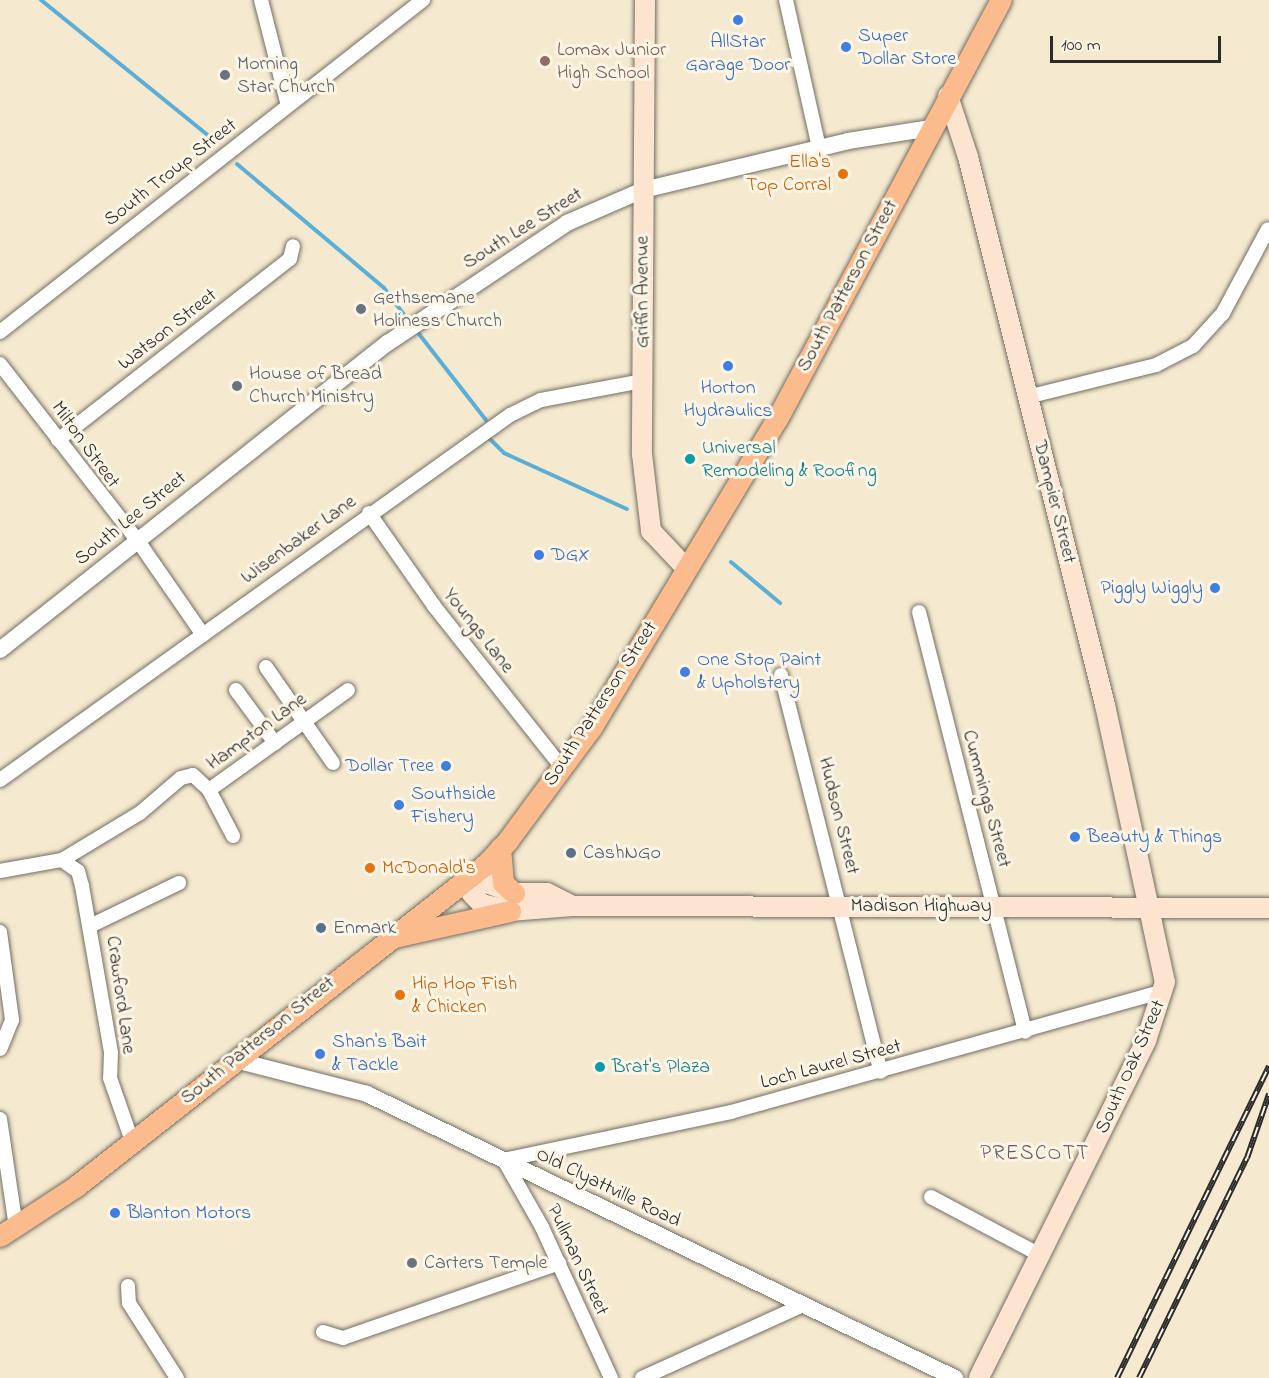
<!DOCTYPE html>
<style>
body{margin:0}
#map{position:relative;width:1269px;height:1378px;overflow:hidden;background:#f5e9cf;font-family:"Indie Flower",sans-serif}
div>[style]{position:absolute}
.stream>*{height:4px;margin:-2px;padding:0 2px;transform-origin:2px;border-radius:2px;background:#5bafd7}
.roads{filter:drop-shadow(0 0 2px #726e64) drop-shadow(0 0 2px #726e64)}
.minor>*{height:14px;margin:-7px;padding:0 7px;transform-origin:7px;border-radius:7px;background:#fff}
.tertiary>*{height:16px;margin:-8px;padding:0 8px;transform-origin:8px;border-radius:8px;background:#fff}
.secondary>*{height:20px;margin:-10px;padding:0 10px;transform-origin:10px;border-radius:10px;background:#fde4d1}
.primary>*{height:21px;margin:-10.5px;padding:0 10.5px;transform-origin:10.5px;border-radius:10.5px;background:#fbbb8c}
.rail>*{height:6px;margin-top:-3px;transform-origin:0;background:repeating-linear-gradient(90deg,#fcf5e5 0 11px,#2b2b2b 0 22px);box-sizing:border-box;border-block:2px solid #2b2b2b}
.dots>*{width:16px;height:16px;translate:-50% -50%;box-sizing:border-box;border:3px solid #fcf5e5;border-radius:50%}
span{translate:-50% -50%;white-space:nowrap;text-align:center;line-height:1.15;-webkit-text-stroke:6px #fcf5e5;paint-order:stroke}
.shop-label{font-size:20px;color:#366cbe}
.left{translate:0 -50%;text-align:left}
.right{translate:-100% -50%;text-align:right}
.education-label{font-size:20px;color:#785e54}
.worship-label{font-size:20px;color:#5b616d}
.food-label{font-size:20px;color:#c56008}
.street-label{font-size:20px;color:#2b2b2b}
.culture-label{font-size:20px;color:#0d838f}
.service-label{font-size:20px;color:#4e5e75}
.neighbourhood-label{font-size:21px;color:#6c5664;letter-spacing:1.5px}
.scale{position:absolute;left:1050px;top:36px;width:171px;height:27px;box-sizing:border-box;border:3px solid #2b2b2b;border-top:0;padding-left:8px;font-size:18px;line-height:21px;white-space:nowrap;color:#2b2b2b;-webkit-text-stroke:4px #fcf5e5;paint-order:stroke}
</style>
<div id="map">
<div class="stream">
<i style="left:41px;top:0;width:224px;rotate:39deg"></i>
<i style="left:237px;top:164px;width:192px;rotate:40.1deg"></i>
<i style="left:384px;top:288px;width:38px;rotate:53deg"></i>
<i style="left:419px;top:334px;width:109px;rotate:52.1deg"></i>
<i style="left:490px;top:439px;width:20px;rotate:45deg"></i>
<i style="left:504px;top:453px;width:135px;rotate:24.5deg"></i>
<i style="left:731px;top:562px;width:64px;rotate:39.9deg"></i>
</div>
<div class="roads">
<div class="minor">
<i style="left:261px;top:0;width:109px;rotate:75.7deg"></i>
<i style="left:786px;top:0;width:152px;rotate:77.4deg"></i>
<i style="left:0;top:332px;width:538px;rotate:-38.13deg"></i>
<i style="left:0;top:364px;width:224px;rotate:52.1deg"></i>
<i style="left:138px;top:541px;width:114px;rotate:55.3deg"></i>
<i style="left:1027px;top:397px;width:133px;rotate:-13.9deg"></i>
<i style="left:1156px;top:365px;width:42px;rotate:-27.2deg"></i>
<i style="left:1193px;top:346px;width:45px;rotate:-47.7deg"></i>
<i style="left:1223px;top:313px;width:95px;rotate:-61.8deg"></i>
<i style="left:58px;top:440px;width:294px;rotate:-38deg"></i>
<i style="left:290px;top:259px;width:13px;rotate:-77deg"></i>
<i style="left:369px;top:513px;width:113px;rotate:55deg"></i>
<i style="left:434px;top:606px;width:208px;rotate:51.6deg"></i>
<i style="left:919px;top:612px;width:433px;rotate:75.8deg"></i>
<i style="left:266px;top:667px;width:117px;rotate:55.1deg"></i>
<i style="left:781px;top:675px;width:409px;rotate:75.9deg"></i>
<i style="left:236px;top:690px;width:66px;rotate:53.7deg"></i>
<i style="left:0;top:780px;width:627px;rotate:-35.59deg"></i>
<i style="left:510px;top:415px;width:34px;rotate:-26deg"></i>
<i style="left:541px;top:400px;width:104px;rotate:-10.6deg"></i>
<i style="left:209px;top:790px;width:171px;rotate:-35.7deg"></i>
<i style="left:62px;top:860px;width:19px;rotate:35deg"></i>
<i style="left:78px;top:871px;width:16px;rotate:75deg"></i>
<i style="left:82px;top:886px;width:169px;rotate:80.1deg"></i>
<i style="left:111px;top:1053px;width:25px;rotate:92deg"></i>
<i style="left:110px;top:1078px;width:67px;rotate:70.8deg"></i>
<i style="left:0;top:871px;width:63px;rotate:-10.1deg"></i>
<i style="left:62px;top:860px;width:91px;rotate:-31.1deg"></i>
<i style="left:140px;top:813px;width:54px;rotate:-40.5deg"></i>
<i style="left:181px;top:778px;width:12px;rotate:-14deg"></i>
<i style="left:193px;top:775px;width:22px;rotate:43deg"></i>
<i style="left:209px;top:790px;width:52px;rotate:62.4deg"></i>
<i style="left:90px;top:926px;width:99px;rotate:-25.8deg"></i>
<i style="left:0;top:932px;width:89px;rotate:82.2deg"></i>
<i style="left:12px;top:1020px;width:31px;rotate:112deg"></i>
<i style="left:0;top:1119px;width:109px;rotate:81.6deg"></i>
<i style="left:931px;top:1197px;width:126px;rotate:28deg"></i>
<i style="left:128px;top:1286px;width:17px;rotate:87deg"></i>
<i style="left:129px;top:1303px;width:89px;rotate:57.4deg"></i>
<i style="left:323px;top:1332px;width:21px;rotate:17deg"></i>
<i style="left:343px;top:1338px;width:229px;rotate:-19.1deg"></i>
<i style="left:611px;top:1378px;width:166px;rotate:-114.6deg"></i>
<i style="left:542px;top:1227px;width:77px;rotate:-119.6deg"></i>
<i style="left:504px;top:1160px;width:232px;rotate:-11.9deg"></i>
<i style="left:731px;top:1112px;width:450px;rotate:-15.6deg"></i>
<i style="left:642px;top:1378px;width:175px;rotate:-24.4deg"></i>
</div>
<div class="tertiary">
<i style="left:0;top:650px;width:495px;rotate:-38.4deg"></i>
<i style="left:388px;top:343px;width:216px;rotate:-33.8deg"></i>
<i style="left:567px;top:223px;width:83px;rotate:-23.5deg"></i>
<i style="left:643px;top:190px;width:211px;rotate:-13.4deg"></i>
<i style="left:848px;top:141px;width:84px;rotate:-8.9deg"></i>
<i style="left:235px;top:1060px;width:136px;rotate:14.4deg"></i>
<i style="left:367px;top:1094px;width:653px;rotate:25.78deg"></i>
</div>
<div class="secondary">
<i style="left:645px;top:0;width:454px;rotate:90.4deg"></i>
<i style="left:642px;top:454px;width:78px;rotate:83.3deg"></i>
<i style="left:651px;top:531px;width:51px;rotate:46.6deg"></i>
<i style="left:948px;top:96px;width:64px;rotate:71.8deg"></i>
<i style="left:968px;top:157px;width:565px;rotate:75.96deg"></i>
<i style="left:1105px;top:705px;width:283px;rotate:77.8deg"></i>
<i style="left:1165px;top:982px;width:62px;rotate:107.9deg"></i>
<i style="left:1146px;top:1041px;width:376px;rotate:116.4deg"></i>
<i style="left:468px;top:876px;width:18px;rotate:77deg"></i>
<i style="left:472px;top:894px;width:14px;rotate:45deg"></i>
<i style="left:482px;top:904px;width:29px;rotate:14deg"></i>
<i style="left:510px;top:911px;width:62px;rotate:-4.6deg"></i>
<i style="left:572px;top:906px;width:697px;rotate:0.16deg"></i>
<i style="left:468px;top:876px;width:49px;rotate:20.3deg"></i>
<i style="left:514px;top:893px;width:33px"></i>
<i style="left:547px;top:893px;width:28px;rotate:27deg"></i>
</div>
<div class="primary">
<i style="left:500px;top:848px;width:35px;rotate:85deg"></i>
<i style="left:503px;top:883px;width:15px;rotate:42deg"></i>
<i style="left:394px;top:937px;width:119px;rotate:-12.6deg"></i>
<i style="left:0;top:1236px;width:90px;rotate:-33.2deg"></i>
<i style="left:75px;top:1187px;width:523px;rotate:-38.16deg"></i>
<i style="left:486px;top:864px;width:33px;rotate:-47deg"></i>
<i style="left:508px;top:840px;width:139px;rotate:-53.5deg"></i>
<i style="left:591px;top:728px;width:361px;rotate:-59deg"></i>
<i style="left:777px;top:419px;width:475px;rotate:-61.9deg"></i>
</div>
</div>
<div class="rail">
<i style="left:1117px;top:1378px;width:347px;rotate:-64deg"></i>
<i style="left:1139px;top:1378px;width:245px;rotate:-63.9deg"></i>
<i style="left:1247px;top:1158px;width:68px;rotate:-71deg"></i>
</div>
<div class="dots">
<i style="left:738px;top:20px;background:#3f7fe0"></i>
<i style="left:846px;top:47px;background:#3f7fe0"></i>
<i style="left:545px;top:61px;background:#8d6e63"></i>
<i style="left:225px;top:75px;background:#6b7280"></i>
<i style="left:843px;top:174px;background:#e8710a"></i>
<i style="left:361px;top:309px;background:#6b7280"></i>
<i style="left:728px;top:366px;background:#3f7fe0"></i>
<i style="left:237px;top:386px;background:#6b7280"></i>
<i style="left:690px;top:459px;background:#0f9aa8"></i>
<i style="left:539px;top:555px;background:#3f7fe0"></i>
<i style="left:1215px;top:588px;background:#3f7fe0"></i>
<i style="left:685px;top:672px;background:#3f7fe0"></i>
<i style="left:446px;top:766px;background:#3f7fe0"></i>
<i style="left:399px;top:805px;background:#3f7fe0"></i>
<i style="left:1075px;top:837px;background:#3f7fe0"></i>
<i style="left:571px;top:853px;background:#5c6f8a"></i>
<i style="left:370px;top:868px;background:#e8710a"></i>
<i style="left:321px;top:928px;background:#5c6f8a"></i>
<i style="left:400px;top:995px;background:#e8710a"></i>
<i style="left:320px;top:1054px;background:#3f7fe0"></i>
<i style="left:600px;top:1067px;background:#0f9aa8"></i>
<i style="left:115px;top:1213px;background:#3f7fe0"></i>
<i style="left:412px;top:1263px;background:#6b7280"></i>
</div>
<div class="shop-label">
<span class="left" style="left:858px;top:48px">Super<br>Dollar Store</span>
<span style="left:738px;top:54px">AllStar<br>Garage Door</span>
<span style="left:728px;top:400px">Horton<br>Hydraulics</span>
<span class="left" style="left:551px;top:555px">DGX</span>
<span class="right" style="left:1203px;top:588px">Piggly Wiggly</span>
<span class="left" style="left:697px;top:672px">One Stop Paint<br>&amp; Upholstery</span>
<span class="right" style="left:434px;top:766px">Dollar Tree</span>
<span class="left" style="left:411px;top:806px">Southside<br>Fishery</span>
<span class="left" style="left:1087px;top:837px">Beauty &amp; Things</span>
<span class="left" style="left:332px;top:1054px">Shan's Bait<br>&amp; Tackle</span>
<span class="left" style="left:127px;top:1213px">Blanton Motors</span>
</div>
<div class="education-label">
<span class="left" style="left:557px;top:62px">Lomax Junior<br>High School</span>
</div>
<div class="worship-label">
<span class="left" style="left:237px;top:76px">Morning<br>Star Church</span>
<span class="left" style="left:373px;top:310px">Gethsemane<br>Holiness Church</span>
<span class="left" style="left:249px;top:386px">House of Bread<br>Church Ministry</span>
<span class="left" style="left:424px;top:1263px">Carters Temple</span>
</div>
<div class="food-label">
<span class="right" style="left:831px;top:174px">Ella's<br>Top Corral</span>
<span class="left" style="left:382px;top:868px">McDonald's</span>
<span class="left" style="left:412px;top:996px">Hip Hop Fish<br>&amp; Chicken</span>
</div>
<div class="street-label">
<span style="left:171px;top:173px;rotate:-38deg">South Troup Street</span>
<span style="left:523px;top:229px;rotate:-32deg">South Lee Street</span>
<span style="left:848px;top:286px;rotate:-62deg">South Patterson Street</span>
<span style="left:643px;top:292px;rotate:-90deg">Griffin Avenue</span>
<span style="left:168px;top:330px;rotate:-38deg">Watson Street</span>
<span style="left:85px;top:445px;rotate:54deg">Milton Street</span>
<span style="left:1054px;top:502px;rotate:76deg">Dampier Street</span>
<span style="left:131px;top:519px;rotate:-39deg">South Lee Street</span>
<span style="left:299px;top:540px;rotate:-36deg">Wisenbaker Lane</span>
<span style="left:478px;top:631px;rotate:52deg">Youngs Lane</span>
<span style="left:601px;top:704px;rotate:-57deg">South Patterson Street</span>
<span style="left:257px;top:732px;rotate:-36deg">Hampton Lane</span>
<span style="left:986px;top:799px;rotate:75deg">Cummings Street</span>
<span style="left:838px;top:816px;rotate:76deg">Hudson Street</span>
<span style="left:921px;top:906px">Madison Highway</span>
<span style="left:120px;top:995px;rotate:82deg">Crawford Lane</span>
<span style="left:258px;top:1041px;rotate:-39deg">South Patterson Street</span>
<span style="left:831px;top:1065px;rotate:-15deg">Loch Laurel Street</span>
<span style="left:1131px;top:1067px;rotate:-66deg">South Oak Street</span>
<span style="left:608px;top:1188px;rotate:26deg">Old Clyattville Road</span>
<span style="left:577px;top:1260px;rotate:65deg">Pullman Street</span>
</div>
<div class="culture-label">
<span class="left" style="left:702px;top:460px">Universal<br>Remodeling &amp; Roofing</span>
<span class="left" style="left:612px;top:1067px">Brat's Plaza</span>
</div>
<div class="service-label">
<span class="left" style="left:583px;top:853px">CashNGo</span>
<span class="left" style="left:333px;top:928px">Enmark</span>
</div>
<div class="neighbourhood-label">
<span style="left:1035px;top:1154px">PRESCOTT</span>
</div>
<div class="scale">100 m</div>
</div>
